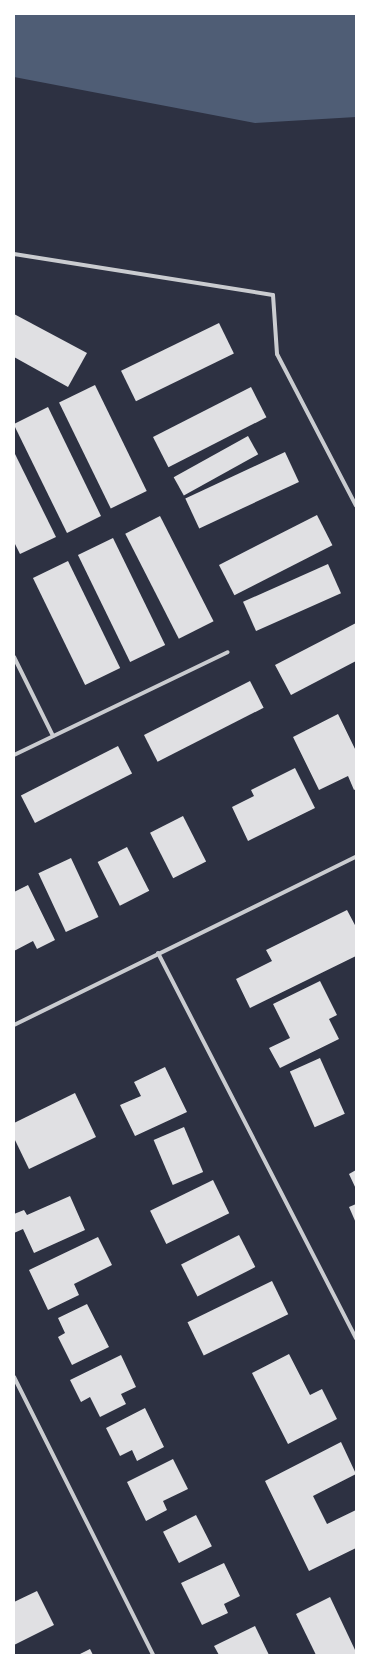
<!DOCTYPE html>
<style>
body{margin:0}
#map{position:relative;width:370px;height:1669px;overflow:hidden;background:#2d3142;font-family:Mulish,sans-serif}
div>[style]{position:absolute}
.water>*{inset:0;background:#4f5d75}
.building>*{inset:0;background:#e0e0e3;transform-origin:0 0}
.minor>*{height:4px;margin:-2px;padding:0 2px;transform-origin:2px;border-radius:2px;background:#caccd0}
span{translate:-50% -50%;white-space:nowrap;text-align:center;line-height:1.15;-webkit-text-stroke:3px #fff;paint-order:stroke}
.frame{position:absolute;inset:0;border:15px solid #fff;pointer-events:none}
</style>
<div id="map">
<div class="water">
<i style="clip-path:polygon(14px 14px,356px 14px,356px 117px,255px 123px,14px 77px)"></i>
</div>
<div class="building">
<i style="clip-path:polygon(14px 314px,87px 353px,68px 387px,14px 357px)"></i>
<i style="left:219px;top:323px;width:34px;height:109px;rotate:64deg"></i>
<i style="left:95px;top:385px;width:118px;height:40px;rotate:64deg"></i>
<i style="left:251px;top:387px;width:34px;height:110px;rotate:63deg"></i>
<i style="clip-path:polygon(48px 407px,101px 516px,67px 533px,14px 425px,14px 424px)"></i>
<i style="left:248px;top:436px;width:21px;height:85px;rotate:61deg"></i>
<i style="clip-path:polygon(14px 452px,56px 537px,20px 554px,14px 542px)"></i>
<i style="left:285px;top:452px;width:33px;height:110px;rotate:65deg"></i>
<i style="left:317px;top:515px;width:34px;height:110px;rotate:63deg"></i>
<i style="left:160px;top:516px;width:118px;height:39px;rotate:63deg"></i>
<i style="left:113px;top:538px;width:119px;height:39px;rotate:64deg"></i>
<i style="left:68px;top:561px;width:119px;height:39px;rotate:64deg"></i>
<i style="left:328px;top:564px;width:32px;height:93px;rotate:66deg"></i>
<i style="clip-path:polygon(356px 623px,356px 661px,291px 695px,275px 665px)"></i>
<i style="left:250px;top:681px;width:30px;height:119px;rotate:63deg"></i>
<i style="clip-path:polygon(338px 714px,356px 751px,356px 789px,354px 790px,348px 776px,319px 790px,293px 737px)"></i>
<i style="left:118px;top:746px;width:31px;height:109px;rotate:63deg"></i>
<i style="clip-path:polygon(295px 768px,315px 808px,248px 841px,232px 807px,254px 796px,251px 790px)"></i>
<i style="left:183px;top:816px;width:51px;height:37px;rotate:63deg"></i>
<i style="left:127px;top:847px;width:49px;height:33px;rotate:63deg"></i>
<i style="left:71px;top:858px;width:65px;height:36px;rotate:65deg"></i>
<i style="clip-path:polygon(28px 885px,55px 940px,37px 949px,33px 941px,14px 951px,14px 892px)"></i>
<i style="clip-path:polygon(347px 910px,356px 927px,356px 956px,250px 1008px,236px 979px,272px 961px,266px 950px)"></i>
<i style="clip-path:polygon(320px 981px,337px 1015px,329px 1019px,339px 1039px,280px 1068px,269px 1048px,290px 1038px,273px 1004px)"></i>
<i style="left:320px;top:1058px;width:61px;height:33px;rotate:66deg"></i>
<i style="clip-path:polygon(165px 1067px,187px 1112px,135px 1136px,120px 1105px,141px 1096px,134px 1082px)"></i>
<i style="clip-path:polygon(75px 1093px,96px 1137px,29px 1169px,14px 1138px,14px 1123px)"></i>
<i style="left:184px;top:1127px;width:49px;height:33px;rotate:67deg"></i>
<i style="clip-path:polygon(356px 1170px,356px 1189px,349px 1174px)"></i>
<i style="left:213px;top:1180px;width:37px;height:70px;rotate:64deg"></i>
<i style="clip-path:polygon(70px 1196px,85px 1230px,34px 1253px,23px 1229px,14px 1233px,14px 1214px,24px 1210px,27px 1215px)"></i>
<i style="clip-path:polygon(356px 1204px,356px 1223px,349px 1207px)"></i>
<i style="left:239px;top:1235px;width:36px;height:65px;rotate:63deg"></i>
<i style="clip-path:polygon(98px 1237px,112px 1265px,74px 1284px,79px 1295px,48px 1310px,29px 1270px)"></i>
<i style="left:272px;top:1281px;width:37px;height:94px;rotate:64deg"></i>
<i style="clip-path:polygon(87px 1304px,109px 1347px,72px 1365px,58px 1337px,65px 1333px,58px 1318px)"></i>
<i style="clip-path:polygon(289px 1354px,310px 1395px,322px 1389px,337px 1419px,288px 1444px,252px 1373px)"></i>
<i style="clip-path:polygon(121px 1355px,136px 1387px,121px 1394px,126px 1404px,100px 1417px,90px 1397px,81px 1402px,70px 1380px)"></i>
<i style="clip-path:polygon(145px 1408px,164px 1447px,137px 1461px,132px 1450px,120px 1456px,106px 1428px)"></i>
<i style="clip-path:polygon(341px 1442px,356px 1474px,313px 1496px,327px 1524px,356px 1510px,356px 1548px,309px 1571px,265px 1481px)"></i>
<i style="clip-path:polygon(173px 1459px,188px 1489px,163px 1501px,167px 1510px,146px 1521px,127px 1482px)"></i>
<i style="left:196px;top:1515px;width:35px;height:37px;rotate:63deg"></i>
<i style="clip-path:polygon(224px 1563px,240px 1596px,224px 1604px,228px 1613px,202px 1625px,181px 1583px)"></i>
<i style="clip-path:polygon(37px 1591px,54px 1625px,14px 1645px,14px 1602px)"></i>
<i style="clip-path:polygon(330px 1597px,356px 1652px,356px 1655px,316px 1655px,296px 1614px)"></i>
<i style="clip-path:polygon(255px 1626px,269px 1655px,219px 1655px,214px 1646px)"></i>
<i style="clip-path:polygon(90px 1649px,93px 1655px,78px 1655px)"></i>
</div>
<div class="minor">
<i style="left:14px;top:254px;width:262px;rotate:9deg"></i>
<i style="left:273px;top:295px;width:59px;rotate:86.1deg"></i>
<i style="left:277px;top:354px;width:171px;rotate:62.5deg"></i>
<i style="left:14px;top:657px;width:88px;rotate:63.7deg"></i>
<i style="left:14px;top:755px;width:237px;rotate:-25.7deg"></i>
<i style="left:158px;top:953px;width:433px;rotate:62.8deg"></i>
<i style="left:14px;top:1025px;width:381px;rotate:-26.2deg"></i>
<i style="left:14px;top:1377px;width:311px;rotate:63.4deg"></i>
</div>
<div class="frame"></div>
</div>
